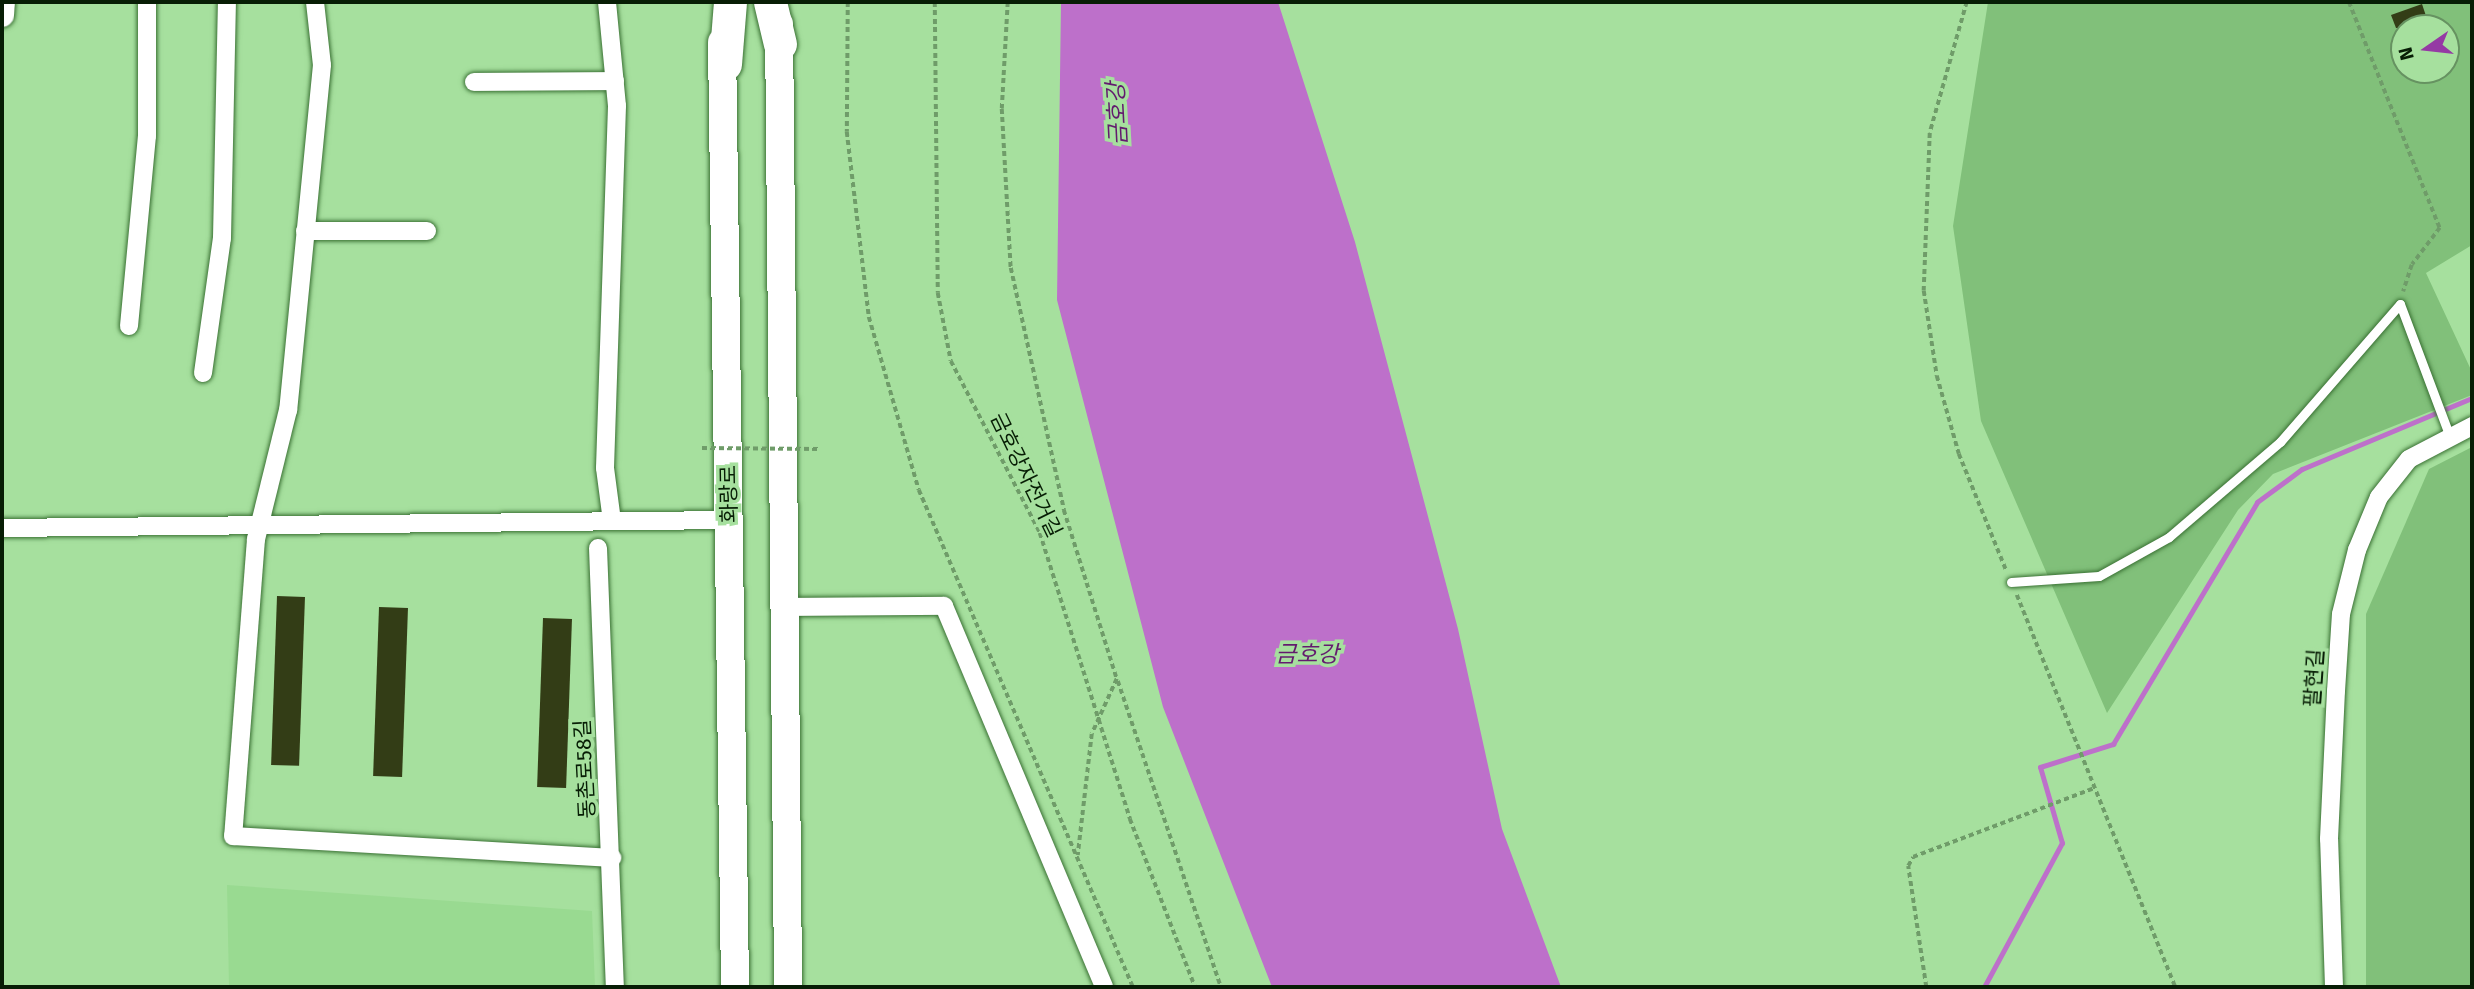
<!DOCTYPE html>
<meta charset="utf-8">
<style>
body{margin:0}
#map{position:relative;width:2474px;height:989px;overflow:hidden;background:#a6e09e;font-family:"Fira Sans","Noto Sans KR",sans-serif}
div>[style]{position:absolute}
.built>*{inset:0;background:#99da91}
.green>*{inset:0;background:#81c07a}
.water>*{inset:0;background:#bd70ca}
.stream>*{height:5px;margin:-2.5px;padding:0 2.5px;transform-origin:2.5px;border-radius:2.5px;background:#bd70ca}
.building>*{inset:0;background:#333d16;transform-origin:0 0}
.path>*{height:3.5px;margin-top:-1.75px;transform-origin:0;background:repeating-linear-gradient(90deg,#6f9c69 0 5px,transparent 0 8.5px)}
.roads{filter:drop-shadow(0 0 2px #3a7134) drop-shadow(0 0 2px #3a7134)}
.lane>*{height:9px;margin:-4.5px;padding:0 4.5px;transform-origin:4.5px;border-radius:4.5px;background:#fff}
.street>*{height:18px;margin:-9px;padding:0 9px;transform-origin:9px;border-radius:9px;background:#fff}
.secondary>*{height:24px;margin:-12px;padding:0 12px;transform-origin:12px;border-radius:12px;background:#fff}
.primary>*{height:28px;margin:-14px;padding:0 14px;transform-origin:14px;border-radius:14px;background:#fff}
.highway>*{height:33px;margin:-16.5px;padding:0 16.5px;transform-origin:16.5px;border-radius:16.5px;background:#fff}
.path-bridge>*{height:3.5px;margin-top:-1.75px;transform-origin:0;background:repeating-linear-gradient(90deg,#6f9c69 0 5px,transparent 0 8.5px)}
span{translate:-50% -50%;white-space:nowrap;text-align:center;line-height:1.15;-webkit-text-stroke:7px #a6e09e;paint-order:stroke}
.street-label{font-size:21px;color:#071d05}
.water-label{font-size:23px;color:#631b6e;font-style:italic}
.frame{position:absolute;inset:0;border:4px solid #071d05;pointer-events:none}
.north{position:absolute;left:2390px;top:14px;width:70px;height:70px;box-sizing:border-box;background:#a6e09e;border:2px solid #669261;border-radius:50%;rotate:256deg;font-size:19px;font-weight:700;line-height:28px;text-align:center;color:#071d05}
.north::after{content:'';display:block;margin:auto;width:24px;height:32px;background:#953aa4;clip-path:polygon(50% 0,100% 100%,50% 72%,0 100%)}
</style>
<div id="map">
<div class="built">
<i style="clip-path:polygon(227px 885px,592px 911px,595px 987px,229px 987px)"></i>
</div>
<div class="green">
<i style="clip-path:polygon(evenodd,1988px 2px,2472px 2px,2472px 245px,2426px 273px,2472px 372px,2472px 395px,2273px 474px,2238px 510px,2107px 713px,1981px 421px,1953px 226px,1988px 2px,2404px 28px,2446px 28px,2446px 70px,2404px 70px,2404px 28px)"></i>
<i style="clip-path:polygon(2472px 447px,2472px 987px,2366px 987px,2366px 614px,2429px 469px)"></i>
</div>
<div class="water">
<i style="clip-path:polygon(1061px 2px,1278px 2px,1355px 242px,1458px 629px,1502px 829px,1561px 987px,1272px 987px,1163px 707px,1057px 300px)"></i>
</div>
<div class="stream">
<i style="left:1984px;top:987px;width:164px;rotate:-61.6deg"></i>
<i style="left:2062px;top:843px;width:79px;rotate:-106.1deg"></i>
<i style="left:2040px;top:767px;width:77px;rotate:-17.5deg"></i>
<i style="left:2113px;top:744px;width:282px;rotate:-59.2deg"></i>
<i style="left:2257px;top:502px;width:56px;rotate:-36.3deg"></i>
<i style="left:2302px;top:469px;width:184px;rotate:-22.7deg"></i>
</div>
<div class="building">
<i style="clip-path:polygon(2422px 4px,2430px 28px,2396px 28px,2391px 15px)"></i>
<i style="left:277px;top:596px;width:28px;height:169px;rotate:2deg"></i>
<i style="left:379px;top:607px;width:29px;height:169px;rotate:2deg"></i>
<i style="left:543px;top:618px;width:29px;height:169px;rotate:2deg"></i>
</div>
<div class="path">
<i style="left:848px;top:2px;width:130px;rotate:90.4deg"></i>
<i style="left:847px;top:132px;width:186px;rotate:83.2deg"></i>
<i style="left:869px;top:317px;width:180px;rotate:73.9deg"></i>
<i style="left:919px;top:490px;width:541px;rotate:66.7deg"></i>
<i style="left:935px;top:2px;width:291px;rotate:89.4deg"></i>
<i style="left:938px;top:293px;width:69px;rotate:79.2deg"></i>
<i style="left:951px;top:361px;width:194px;rotate:62.6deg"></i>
<i style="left:1040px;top:533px;width:300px;rotate:72.5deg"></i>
<i style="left:1130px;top:819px;width:180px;rotate:68.8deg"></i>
<i style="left:1008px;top:2px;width:107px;rotate:93.2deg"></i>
<i style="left:1002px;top:109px;width:159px;rotate:86.8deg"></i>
<i style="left:1011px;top:268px;width:248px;rotate:77.6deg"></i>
<i style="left:1064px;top:510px;width:177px;rotate:72.6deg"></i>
<i style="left:1117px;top:679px;width:60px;rotate:114.4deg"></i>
<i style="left:1092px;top:734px;width:122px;rotate:96.6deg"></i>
<i style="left:1967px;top:2px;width:136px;rotate:105.8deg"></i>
<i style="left:1930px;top:133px;width:158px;rotate:92.2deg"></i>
<i style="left:1924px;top:291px;width:86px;rotate:81.3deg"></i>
<i style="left:1937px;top:376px;width:81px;rotate:74.2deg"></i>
<i style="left:1959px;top:454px;width:127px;rotate:67.9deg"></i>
<i style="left:2349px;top:2px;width:244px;rotate:68.1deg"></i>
<i style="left:2440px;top:228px;width:46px;rotate:127.1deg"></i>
<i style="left:2412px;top:265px;width:28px;rotate:108deg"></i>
<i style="left:2017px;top:595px;width:423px;rotate:68deg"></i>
<i style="left:1118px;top:681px;width:323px;rotate:71.4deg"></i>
<i style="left:1926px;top:987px;width:122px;rotate:-98.5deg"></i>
<i style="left:1908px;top:866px;width:10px;rotate:-61deg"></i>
<i style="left:1913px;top:857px;width:195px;rotate:-20.8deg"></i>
</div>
<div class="roads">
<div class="lane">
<i style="left:2011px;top:582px;width:88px;rotate:-3.9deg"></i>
<i style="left:2099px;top:576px;width:80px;rotate:-29.1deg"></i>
<i style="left:2169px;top:537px;width:146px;rotate:-40.6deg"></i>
<i style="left:2280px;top:442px;width:183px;rotate:-49deg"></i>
<i style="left:2400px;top:304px;width:142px;rotate:69.4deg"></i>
</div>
<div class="street">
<i style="left:315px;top:2px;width:63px;rotate:83.7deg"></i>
<i style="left:322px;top:65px;width:347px;rotate:95.6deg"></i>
<i style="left:288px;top:410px;width:133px;rotate:103.9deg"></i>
<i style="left:256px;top:539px;width:298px;rotate:94.4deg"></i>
<i style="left:233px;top:836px;width:380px;rotate:3.3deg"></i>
<i style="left:607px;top:2px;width:104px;rotate:84.5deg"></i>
<i style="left:617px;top:106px;width:362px;rotate:91.9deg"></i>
<i style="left:605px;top:468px;width:53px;rotate:82.5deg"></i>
<i style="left:474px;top:82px;width:141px;rotate:-0.4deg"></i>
<i style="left:305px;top:231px;width:122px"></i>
<i style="left:129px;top:326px;width:191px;rotate:-84.6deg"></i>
<i style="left:147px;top:136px;width:134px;rotate:-90deg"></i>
<i style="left:203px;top:373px;width:136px;rotate:-82deg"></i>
<i style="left:222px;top:238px;width:236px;rotate:-88.8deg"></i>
<i style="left:2px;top:528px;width:727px;rotate:-0.63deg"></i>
<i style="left:598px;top:548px;width:439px;rotate:87.8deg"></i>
<i style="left:788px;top:607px;width:156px;rotate:-0.4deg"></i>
<i style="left:944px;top:606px;width:413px;rotate:67.2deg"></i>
<i style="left:2334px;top:987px;width:148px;rotate:-91.9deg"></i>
<i style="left:2329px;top:839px;width:148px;rotate:-87.3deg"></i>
<i style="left:2336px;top:691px;width:77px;rotate:-86.3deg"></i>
<i style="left:2341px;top:614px;width:66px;rotate:-76deg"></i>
<i style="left:2357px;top:550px;width:57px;rotate:-67.5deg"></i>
<i style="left:2379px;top:497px;width:48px;rotate:-51.7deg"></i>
<i style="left:2409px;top:459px;width:71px;rotate:-27.6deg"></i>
</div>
<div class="secondary">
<i style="left:2px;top:15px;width:13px;rotate:-86deg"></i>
</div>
<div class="primary">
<i style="left:779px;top:24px;width:963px;rotate:89.46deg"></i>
<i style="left:722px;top:42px;width:945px;rotate:89.21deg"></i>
</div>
<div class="highway">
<i style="left:770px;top:2px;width:43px;rotate:76.6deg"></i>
<i style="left:725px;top:64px;width:62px;rotate:-85.4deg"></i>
</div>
</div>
<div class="path-bridge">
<i style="left:702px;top:448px;width:117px;rotate:0.5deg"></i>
</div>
<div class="street-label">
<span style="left:1026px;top:475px;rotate:64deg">금호강자전거길</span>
<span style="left:729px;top:494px;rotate:-91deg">화랑로</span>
<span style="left:2314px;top:678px;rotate:-86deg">팔현길</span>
<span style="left:585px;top:769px;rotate:-93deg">동촌로58길</span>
</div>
<div class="water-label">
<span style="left:1117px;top:114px;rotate:-93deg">금호강</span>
<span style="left:1307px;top:654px">금호강</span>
</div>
<div class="frame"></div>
<div class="north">N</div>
</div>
